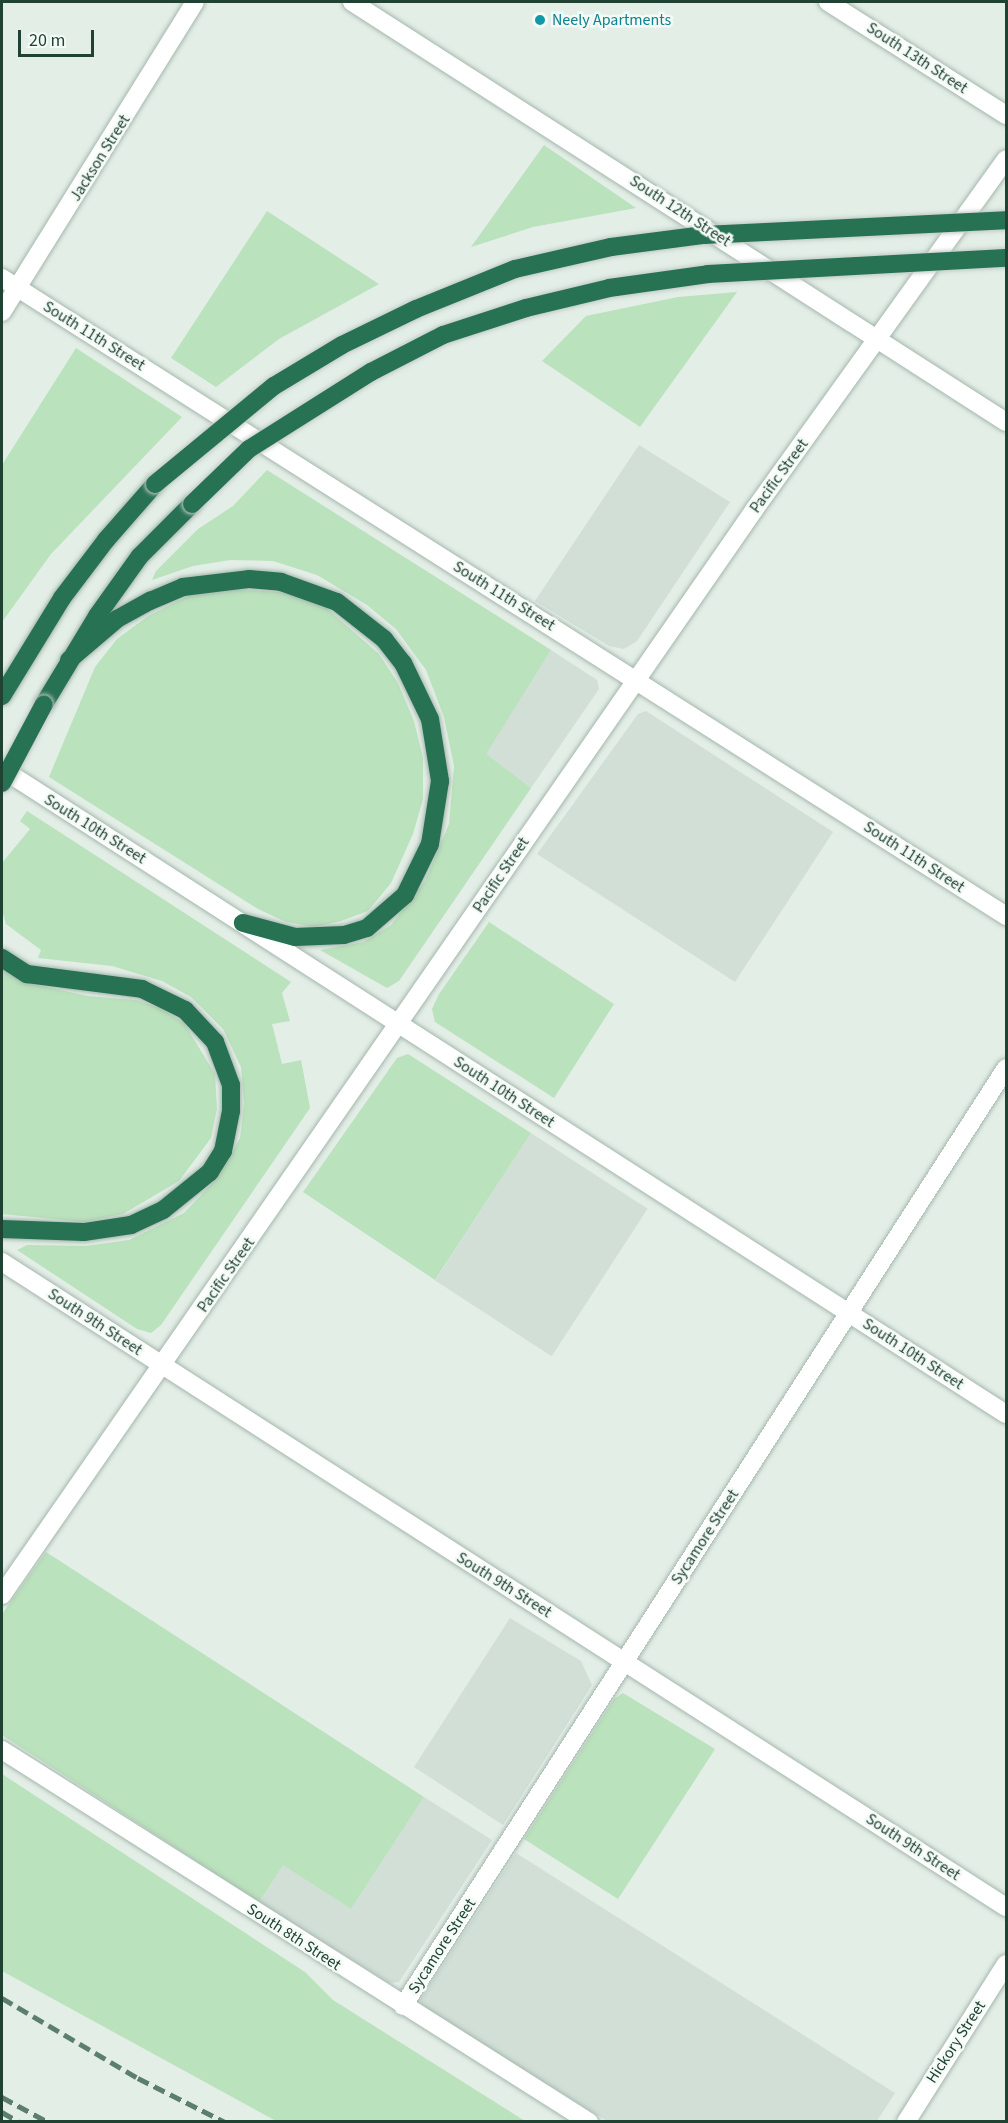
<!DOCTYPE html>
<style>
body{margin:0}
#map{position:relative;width:1008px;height:2123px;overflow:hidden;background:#e3eee7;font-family:"Source Sans 3",sans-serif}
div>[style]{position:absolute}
.built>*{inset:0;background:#d1dfd6;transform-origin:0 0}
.green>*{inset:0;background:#bae2bc}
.roads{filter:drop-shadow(0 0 2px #a5b7ad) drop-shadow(0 0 2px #a5b7ad)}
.minor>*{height:18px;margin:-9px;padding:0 9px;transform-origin:9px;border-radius:9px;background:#fff}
.tertiary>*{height:18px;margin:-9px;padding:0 9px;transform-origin:9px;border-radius:9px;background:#fff}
.secondary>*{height:18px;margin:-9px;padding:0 9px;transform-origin:9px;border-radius:9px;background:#fff}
.motorway>*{height:18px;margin:-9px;padding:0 9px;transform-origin:9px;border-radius:9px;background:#287254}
.rail>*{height:4.5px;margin-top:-2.25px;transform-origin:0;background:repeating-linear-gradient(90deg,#5b7e6d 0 12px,transparent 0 18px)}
.bridges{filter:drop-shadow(0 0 2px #c1cac6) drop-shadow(0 0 2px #c1cac6)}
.motorway-bridge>*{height:18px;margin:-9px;padding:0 9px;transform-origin:9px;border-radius:9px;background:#287254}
.dots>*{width:16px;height:16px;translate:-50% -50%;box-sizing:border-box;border:3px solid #f4faf6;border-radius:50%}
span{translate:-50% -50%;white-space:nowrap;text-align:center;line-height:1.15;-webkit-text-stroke:5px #f4faf6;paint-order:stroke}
.culture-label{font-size:16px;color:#0d838f}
.left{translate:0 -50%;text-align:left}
.street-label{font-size:16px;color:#204232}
.frame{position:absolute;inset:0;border:3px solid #204232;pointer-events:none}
.scale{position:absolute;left:18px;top:30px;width:76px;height:27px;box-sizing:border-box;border:3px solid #204232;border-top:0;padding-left:8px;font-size:18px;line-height:21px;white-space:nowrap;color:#204232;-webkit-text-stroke:4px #f4faf6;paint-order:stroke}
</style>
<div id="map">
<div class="built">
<i style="clip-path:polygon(639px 445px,730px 502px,637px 641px,624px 649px,609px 646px,535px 601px)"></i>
<i style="clip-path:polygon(551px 650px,597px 680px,599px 689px,531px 788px,485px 754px)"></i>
<i style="clip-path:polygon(646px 711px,833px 832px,735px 982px,537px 854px,638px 714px)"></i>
<i style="left:531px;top:1133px;width:139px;height:176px;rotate:33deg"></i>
<i style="clip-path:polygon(510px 1618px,581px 1661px,592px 1685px,503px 1825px,414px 1767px)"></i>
<i style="clip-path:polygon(424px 1797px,492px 1840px,399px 1982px,389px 1983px,259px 1902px,283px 1864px,351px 1909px)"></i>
<i style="clip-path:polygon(516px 1853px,895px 2093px,877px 2121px,607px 2121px,422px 2007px,421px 1999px)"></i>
</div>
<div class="green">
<i style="clip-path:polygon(544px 145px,636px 208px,533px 227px,471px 247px)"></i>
<i style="clip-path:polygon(267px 211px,379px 284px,279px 339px,216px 387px,171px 358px)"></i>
<i style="clip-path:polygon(737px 292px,640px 427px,542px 361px,586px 316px,678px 297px)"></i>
<i style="clip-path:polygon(76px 348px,182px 417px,51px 554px,2px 622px,2px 465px)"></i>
<i style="clip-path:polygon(267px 470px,551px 650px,486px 754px,531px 788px,399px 981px,387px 988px,320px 950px,363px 942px,391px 925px,425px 881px,449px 824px,454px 766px,444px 717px,426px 670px,396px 629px,367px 605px,317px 575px,273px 561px,230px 560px,193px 566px,152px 580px,156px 571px,198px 529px,233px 506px)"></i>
<i style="clip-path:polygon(232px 589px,280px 592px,322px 604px,379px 654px,398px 683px,414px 721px,423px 758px,423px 799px,413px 834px,391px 883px,368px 911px,341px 921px,315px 927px,286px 922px,258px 909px,49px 777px,95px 667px,117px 639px,148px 616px,188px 596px)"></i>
<i style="clip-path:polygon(27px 811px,291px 982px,282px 993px,290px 1021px,272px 1024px,282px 1064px,301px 1060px,310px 1108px,161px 1325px,151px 1333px,137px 1329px,17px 1250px,27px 1245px,86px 1246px,129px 1240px,184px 1213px,219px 1176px,240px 1138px,244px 1103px,241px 1067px,223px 1029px,191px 997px,162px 981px,112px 966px,38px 958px,41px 950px,6px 924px,2px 910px,2px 863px,30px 829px,20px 821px)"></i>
<i style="clip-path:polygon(489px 922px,614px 1004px,554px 1098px,435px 1022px,432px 1009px,439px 994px)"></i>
<i style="clip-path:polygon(2px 968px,37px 985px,88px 996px,136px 1000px,160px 1008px,184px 1023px,215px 1074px,217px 1109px,211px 1138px,179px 1181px,123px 1214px,84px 1222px,2px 1214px)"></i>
<i style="clip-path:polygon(408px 1054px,531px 1133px,435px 1280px,303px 1192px,397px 1058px)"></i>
<i style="clip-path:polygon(46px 1552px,424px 1797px,351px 1909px,283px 1865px,259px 1902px,2px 1735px,2px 1614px)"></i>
<i style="clip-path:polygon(623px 1693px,715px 1749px,618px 1899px,524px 1839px,614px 1699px)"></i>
<i style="clip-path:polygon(2px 1774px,305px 1972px,333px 2000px,525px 2121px,276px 2121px,2px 1971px)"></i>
</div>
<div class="roads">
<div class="minor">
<i style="left:352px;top:2px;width:777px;rotate:32.71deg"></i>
<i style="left:828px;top:2px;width:211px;rotate:32.4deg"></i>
<i style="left:2px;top:312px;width:365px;rotate:-58.1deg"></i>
<i style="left:403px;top:2006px;width:1115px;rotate:-57.26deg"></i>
</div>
<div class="tertiary">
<i style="left:2px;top:278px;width:1190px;rotate:32.43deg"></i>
<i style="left:2px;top:1595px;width:1320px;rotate:-55.27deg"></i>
<i style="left:754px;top:510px;width:432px;rotate:-54.3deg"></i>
<i style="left:2px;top:1750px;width:695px;rotate:32.36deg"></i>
<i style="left:906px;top:2122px;width:187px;rotate:-57.7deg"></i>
</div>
<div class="secondary">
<i style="left:2px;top:769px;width:1193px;rotate:32.72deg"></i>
<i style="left:2px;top:1262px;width:1193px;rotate:32.72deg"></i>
</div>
<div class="motorway">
<i style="left:69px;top:660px;width:63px;rotate:-40.5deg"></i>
<i style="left:117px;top:619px;width:38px;rotate:-29deg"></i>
<i style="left:150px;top:601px;width:36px;rotate:-23deg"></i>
<i style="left:183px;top:587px;width:66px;rotate:-6.9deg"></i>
<i style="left:249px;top:579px;width:32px;rotate:5deg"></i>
<i style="left:281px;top:582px;width:59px;rotate:19.7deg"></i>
<i style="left:337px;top:602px;width:60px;rotate:38.2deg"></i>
<i style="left:384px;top:639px;width:31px;rotate:52deg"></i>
<i style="left:403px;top:663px;width:62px;rotate:64.3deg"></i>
<i style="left:430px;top:719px;width:63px;rotate:80.8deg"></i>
<i style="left:440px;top:781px;width:64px;rotate:99deg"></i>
<i style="left:430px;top:844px;width:57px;rotate:116.1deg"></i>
<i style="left:405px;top:895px;width:50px;rotate:139deg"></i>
<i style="left:367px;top:928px;width:24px;rotate:163deg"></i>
<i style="left:344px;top:935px;width:49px;rotate:177.7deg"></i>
<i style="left:295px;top:937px;width:54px;rotate:-164.9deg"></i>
<i style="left:2px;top:696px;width:115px;rotate:-58.5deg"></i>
<i style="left:62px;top:598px;width:73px;rotate:-52.8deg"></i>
<i style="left:106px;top:540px;width:74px;rotate:-48.8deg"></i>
<i style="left:44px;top:704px;width:103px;rotate:-58.9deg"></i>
<i style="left:97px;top:616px;width:74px;rotate:-54.4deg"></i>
<i style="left:140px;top:556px;width:74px;rotate:-45deg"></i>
<i style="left:2px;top:958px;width:30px;rotate:33deg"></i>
<i style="left:27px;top:974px;width:116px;rotate:7.4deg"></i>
<i style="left:142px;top:989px;width:48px;rotate:26deg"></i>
<i style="left:185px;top:1010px;width:44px;rotate:46.8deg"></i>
<i style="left:215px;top:1042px;width:46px;rotate:69.6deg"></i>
<i style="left:231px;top:1085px;width:26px;rotate:90deg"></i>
<i style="left:231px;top:1111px;width:41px;rotate:101.3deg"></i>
<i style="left:223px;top:1151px;width:25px;rotate:122deg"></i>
<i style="left:210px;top:1172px;width:60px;rotate:141deg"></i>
<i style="left:163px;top:1210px;width:35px;rotate:155deg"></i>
<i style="left:131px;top:1225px;width:48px;rotate:171.5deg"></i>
<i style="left:84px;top:1232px;width:82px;rotate:-177.9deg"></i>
</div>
</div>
<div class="rail">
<i style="left:2px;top:1998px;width:158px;rotate:30.5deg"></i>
<i style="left:138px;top:2078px;width:97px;rotate:26.8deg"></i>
<i style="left:2px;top:2097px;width:52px;rotate:28.5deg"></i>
<i style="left:2px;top:2112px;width:20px;rotate:30deg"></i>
</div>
<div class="bridges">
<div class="motorway-bridge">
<i style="left:155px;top:484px;width:154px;rotate:-39.5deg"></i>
<i style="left:274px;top:386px;width:79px;rotate:-31.1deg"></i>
<i style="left:342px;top:345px;width:82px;rotate:-25.9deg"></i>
<i style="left:416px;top:309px;width:107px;rotate:-22deg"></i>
<i style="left:515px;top:269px;width:98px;rotate:-12.9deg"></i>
<i style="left:611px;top:247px;width:94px;rotate:-7.4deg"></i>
<i style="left:704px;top:235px;width:302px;rotate:-2.8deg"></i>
<i style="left:192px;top:504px;width:79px;rotate:-44deg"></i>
<i style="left:249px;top:449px;width:144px;rotate:-32.3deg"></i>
<i style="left:371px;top:372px;width:81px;rotate:-27.2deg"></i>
<i style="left:443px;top:335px;width:87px;rotate:-18deg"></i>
<i style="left:526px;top:308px;width:85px;rotate:-13.5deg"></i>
<i style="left:609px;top:288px;width:100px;rotate:-8deg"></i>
<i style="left:708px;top:274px;width:298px;rotate:-3.1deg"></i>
<i style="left:2px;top:783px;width:89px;rotate:-62deg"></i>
</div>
</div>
<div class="dots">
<i style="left:540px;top:20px;background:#0f9aa8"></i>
</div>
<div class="culture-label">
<span class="left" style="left:552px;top:20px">Neely Apartments</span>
</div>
<div class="street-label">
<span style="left:917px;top:58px;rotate:33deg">South 13th Street</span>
<span style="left:100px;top:158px;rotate:-58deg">Jackson Street</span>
<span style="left:680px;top:211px;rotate:33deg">South 12th Street</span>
<span style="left:94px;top:336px;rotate:32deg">South 11th Street</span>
<span style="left:779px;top:476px;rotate:-54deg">Pacific Street</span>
<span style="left:504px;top:596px;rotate:32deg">South 11th Street</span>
<span style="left:95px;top:829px;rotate:32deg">South 10th Street</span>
<span style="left:914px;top:857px;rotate:33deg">South 11th Street</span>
<span style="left:501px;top:875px;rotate:-56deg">Pacific Street</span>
<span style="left:504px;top:1092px;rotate:33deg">South 10th Street</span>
<span style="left:226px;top:1275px;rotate:-55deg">Pacific Street</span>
<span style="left:95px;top:1322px;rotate:33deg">South 9th Street</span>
<span style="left:913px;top:1354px;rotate:33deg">South 10th Street</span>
<span style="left:705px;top:1537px;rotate:-57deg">Sycamore Street</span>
<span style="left:504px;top:1585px;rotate:32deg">South 9th Street</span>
<span style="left:913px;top:1847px;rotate:33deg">South 9th Street</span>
<span style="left:294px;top:1937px;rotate:33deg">South 8th Street</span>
<span style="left:442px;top:1946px;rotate:-57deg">Sycamore Street</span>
<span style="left:956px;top:2042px;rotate:-57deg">Hickory Street</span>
</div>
<div class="frame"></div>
<div class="scale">20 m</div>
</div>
